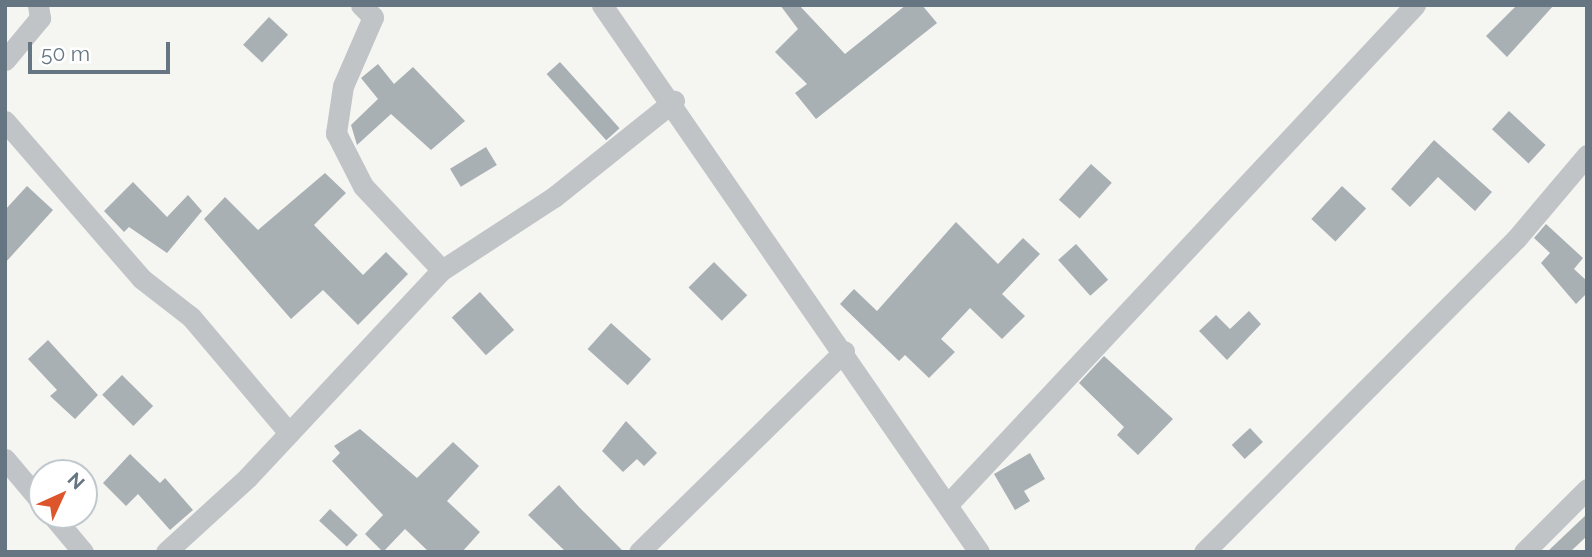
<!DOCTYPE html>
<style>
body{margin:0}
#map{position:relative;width:1592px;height:557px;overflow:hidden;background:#f5f5f2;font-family:Raleway,sans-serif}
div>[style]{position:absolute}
.building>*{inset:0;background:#a8b0b4;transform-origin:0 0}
.street>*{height:21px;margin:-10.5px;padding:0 10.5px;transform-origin:10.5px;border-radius:10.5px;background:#c0c4c7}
span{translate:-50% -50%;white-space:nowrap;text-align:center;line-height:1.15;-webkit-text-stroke:7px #fff;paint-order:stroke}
.frame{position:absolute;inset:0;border:7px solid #657582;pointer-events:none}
.north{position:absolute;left:28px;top:459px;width:70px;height:70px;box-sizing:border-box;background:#fff;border:2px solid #c1c8cd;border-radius:50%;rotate:45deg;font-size:19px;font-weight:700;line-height:28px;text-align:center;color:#657582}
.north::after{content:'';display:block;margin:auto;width:24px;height:32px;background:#dc552b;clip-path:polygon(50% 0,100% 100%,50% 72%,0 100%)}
.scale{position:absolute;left:28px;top:42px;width:142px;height:32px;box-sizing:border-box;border:4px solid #657582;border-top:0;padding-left:9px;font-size:21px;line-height:24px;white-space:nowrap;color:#657582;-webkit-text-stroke:5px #fff;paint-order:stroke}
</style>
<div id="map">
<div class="building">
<i style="clip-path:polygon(780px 5px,799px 5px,845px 54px,906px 5px,922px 5px,937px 23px,816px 119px,795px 93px,807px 84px,775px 52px,798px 29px)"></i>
<i style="clip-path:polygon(1517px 5px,1554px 5px,1507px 57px,1486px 36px)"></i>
<i style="left:269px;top:17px;width:26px;height:38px;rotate:43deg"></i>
<i style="left:560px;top:62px;width:89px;height:18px;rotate:48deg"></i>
<i style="clip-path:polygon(378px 64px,394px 84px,413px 67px,465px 121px,431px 150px,391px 114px,357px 145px,351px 125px,378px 99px,361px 78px)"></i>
<i style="left:1509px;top:111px;width:50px;height:25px;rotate:43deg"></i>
<i style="clip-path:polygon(1434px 140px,1492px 192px,1475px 211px,1438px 177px,1410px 207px,1391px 189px)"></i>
<i style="left:486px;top:147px;width:21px;height:42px;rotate:59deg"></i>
<i style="left:1091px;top:164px;width:28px;height:48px;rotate:42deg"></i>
<i style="clip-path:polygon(325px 173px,346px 193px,314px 225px,363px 275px,386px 252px,408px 274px,358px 325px,323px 290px,291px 319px,204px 219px,225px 197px,258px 230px)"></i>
<i style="clip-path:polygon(133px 182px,167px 217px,188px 195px,202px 211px,167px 253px,129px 227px,124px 232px,104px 211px)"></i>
<i style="clip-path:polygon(27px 186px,53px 210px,5px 263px,5px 210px)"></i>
<i style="left:1342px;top:186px;width:33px;height:45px;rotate:43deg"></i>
<i style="clip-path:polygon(956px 222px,998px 264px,1023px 238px,1040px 254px,1002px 294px,1025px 316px,1002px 339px,970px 308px,941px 339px,955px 352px,929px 378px,905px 355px,899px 361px,840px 304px,854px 289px,877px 311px)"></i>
<i style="clip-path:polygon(1546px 224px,1583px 258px,1574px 269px,1587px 281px,1587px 293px,1576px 304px,1541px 263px,1550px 253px,1534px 238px)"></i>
<i style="left:1076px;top:244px;width:48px;height:24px;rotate:48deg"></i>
<i style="left:714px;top:262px;width:47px;height:36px;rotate:45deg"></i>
<i style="left:480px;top:292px;width:51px;height:38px;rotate:48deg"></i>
<i style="clip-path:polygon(1249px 311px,1261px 324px,1227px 360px,1199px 331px,1216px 315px,1230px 329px)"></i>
<i style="left:611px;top:323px;width:54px;height:35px;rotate:42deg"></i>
<i style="clip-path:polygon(48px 340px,98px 395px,75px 419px,50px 396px,57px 390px,28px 359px)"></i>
<i style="clip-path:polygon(1104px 356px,1173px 419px,1138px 455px,1117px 435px,1124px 427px,1079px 383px)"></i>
<i style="left:122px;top:375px;width:44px;height:28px;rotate:45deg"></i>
<i style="clip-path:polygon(626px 421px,657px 453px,644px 466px,637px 459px,623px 472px,602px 451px)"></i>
<i style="left:1250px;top:428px;width:19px;height:25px;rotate:47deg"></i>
<i style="clip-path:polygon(360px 429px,417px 478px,453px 442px,479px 466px,447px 501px,480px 532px,462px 552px,429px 552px,405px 529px,383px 552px,365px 534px,383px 515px,332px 461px,340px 453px,334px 446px)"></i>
<i style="clip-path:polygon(1030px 453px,1045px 479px,1024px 491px,1030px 501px,1015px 510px,994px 474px)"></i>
<i style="clip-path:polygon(130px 454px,160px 483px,165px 478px,193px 510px,170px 530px,138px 494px,126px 506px,103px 483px)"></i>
<i style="clip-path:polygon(559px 485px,579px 507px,624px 552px,566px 552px,528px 515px)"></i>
<i style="left:330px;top:509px;width:38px;height:16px;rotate:43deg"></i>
<i style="clip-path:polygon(1587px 514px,1587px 536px,1570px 552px,1547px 552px)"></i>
</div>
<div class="street">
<i style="left:361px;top:5px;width:17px;rotate:45deg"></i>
<i style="left:373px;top:17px;width:75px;rotate:113.5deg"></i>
<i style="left:343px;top:86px;width:48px;rotate:98.5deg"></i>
<i style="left:336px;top:133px;width:59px;rotate:63deg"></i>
<i style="left:363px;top:186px;width:115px;rotate:46.8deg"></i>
<i style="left:602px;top:5px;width:664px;rotate:55.42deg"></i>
<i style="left:5px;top:60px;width:55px;rotate:-50.2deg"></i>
<i style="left:40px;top:18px;width:13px;rotate:-99deg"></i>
<i style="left:5px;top:121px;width:209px;rotate:49.1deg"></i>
<i style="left:142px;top:279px;width:62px;rotate:37.8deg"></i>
<i style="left:191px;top:317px;width:152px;rotate:49.8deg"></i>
<i style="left:5px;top:459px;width:57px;rotate:49.9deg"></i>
<i style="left:949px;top:503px;width:682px;rotate:-46.9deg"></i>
<i style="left:52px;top:515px;width:48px;rotate:50deg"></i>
<i style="left:166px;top:552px;width:111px;rotate:-42.4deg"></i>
<i style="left:248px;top:477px;width:284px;rotate:-46.9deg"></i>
<i style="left:442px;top:270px;width:134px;rotate:-33.1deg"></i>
<i style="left:554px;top:197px;width:154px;rotate:-38.7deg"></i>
<i style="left:639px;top:552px;width:287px;rotate:-44.4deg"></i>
<i style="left:1204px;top:552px;width:442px;rotate:-45.1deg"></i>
<i style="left:1516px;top:239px;width:110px;rotate:-49.8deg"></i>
<i style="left:1524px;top:552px;width:89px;rotate:-45deg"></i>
</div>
<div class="frame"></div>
<div class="north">N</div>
<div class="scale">50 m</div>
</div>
